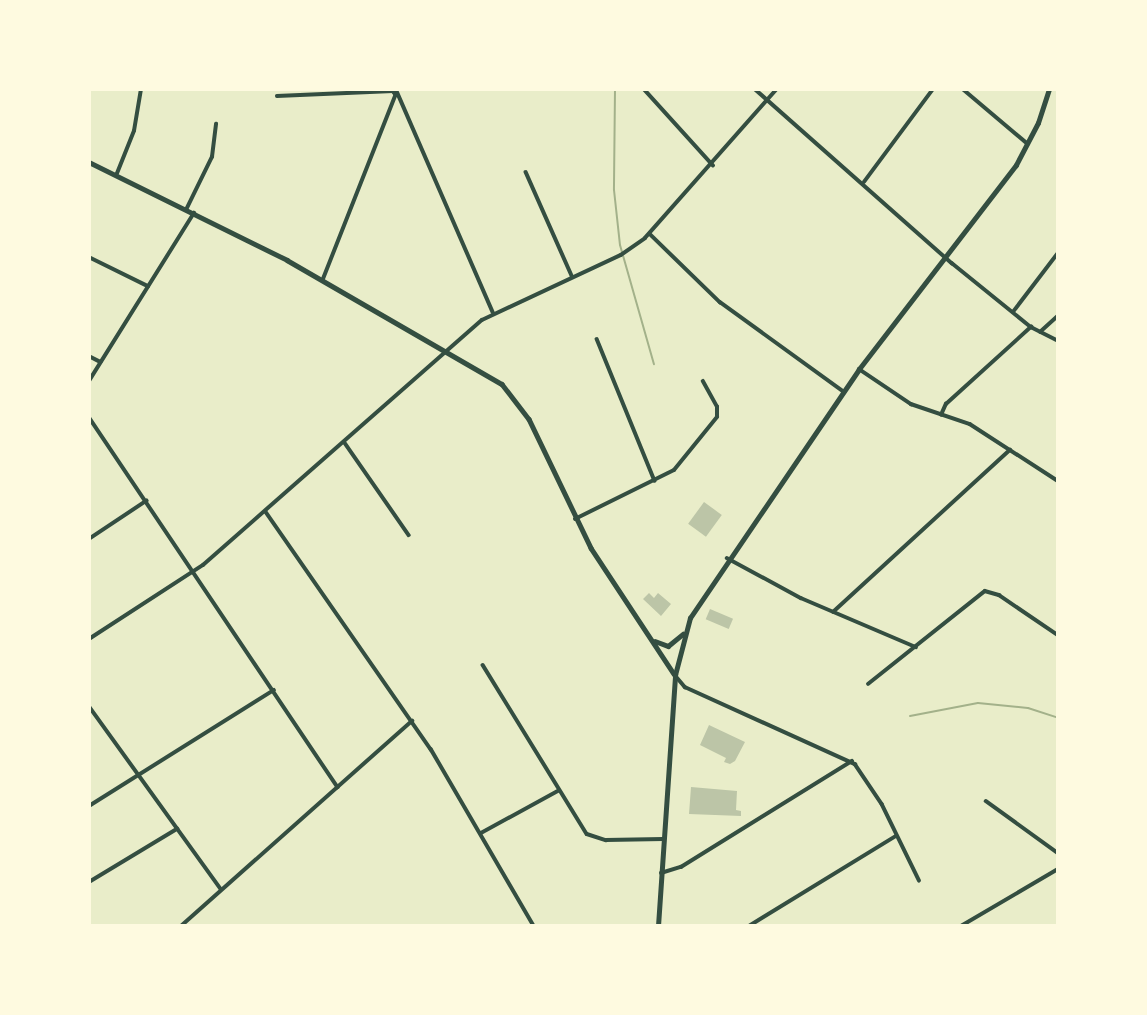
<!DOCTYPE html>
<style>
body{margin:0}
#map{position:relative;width:1147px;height:1015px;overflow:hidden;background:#e9edc9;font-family:"Golos Text",sans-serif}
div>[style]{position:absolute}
.stream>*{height:2px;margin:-1px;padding:0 1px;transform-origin:1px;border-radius:1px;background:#a3b18a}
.building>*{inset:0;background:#bcc5a7;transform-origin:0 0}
.minor>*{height:3.5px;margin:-1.75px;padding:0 1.75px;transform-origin:1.75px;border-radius:1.75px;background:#344e41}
.secondary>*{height:4.5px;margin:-2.25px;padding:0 2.25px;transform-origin:2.25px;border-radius:2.25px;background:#344e41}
span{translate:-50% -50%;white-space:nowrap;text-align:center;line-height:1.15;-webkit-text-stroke:7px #fefae0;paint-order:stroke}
.frame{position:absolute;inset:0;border:91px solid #fefae0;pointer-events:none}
</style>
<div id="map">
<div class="stream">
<i style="left:615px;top:89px;width:101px;rotate:90.6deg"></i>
<i style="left:614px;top:190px;width:55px;rotate:83.8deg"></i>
<i style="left:620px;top:245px;width:124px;rotate:74.1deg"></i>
<i style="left:910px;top:716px;width:69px;rotate:-10.8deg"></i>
<i style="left:978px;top:703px;width:50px;rotate:5.7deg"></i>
<i style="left:1028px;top:708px;width:32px;rotate:18deg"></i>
</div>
<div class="building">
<i style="left:704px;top:502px;width:22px;height:27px;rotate:36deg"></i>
<i style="clip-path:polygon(649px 593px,654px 598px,658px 593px,671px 604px,661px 616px,643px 599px)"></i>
<i style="left:710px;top:609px;width:25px;height:11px;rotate:23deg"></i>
<i style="clip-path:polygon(709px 725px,745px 742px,735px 761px,730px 764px,724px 762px,726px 758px,700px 745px)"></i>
<i style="clip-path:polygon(691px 787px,737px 791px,736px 810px,741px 811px,741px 816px,689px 814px)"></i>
</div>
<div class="minor">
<i style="left:396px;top:89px;width:243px;rotate:66.5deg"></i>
<i style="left:644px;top:89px;width:103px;rotate:47.8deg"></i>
<i style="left:755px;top:89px;width:263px;rotate:41.5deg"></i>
<i style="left:952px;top:263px;width:102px;rotate:39deg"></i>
<i style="left:1031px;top:327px;width:30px;rotate:27deg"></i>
<i style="left:963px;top:89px;width:85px;rotate:40.2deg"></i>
<i style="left:277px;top:96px;width:116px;rotate:-2.5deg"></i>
<i style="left:393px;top:91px;width:5px;rotate:53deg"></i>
<i style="left:396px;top:95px;width:199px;rotate:111.5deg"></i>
<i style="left:526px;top:172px;width:114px;rotate:66.1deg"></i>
<i style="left:116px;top:176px;width:48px;rotate:-68.2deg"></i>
<i style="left:134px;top:131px;width:43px;rotate:-80.5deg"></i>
<i style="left:864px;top:182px;width:116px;rotate:-53.4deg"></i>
<i style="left:186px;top:210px;width:59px;rotate:-63.9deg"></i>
<i style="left:212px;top:157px;width:33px;rotate:-83deg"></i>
<i style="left:650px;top:234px;width:98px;rotate:44.2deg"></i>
<i style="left:720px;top:302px;width:152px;rotate:35.9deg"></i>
<i style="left:89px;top:257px;width:66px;rotate:26.2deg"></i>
<i style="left:1013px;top:312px;width:74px;rotate:-52.7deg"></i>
<i style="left:1040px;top:332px;width:24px;rotate:-42deg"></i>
<i style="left:597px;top:339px;width:153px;rotate:67.8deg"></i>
<i style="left:89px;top:356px;width:13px;rotate:27deg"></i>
<i style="left:859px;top:369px;width:63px;rotate:33.9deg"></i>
<i style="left:911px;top:404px;width:62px;rotate:18.7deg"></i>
<i style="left:970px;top:424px;width:105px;rotate:32.9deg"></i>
<i style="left:89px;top:381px;width:198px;rotate:-58deg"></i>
<i style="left:941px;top:415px;width:12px;rotate:-66deg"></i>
<i style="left:946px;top:404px;width:115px;rotate:-42.2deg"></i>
<i style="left:89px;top:417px;width:446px;rotate:56.1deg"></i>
<i style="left:345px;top:443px;width:112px;rotate:55.2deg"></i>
<i style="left:266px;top:512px;width:289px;rotate:55.2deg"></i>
<i style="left:431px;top:749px;width:205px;rotate:59.8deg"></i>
<i style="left:575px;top:519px;width:110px;rotate:-26.3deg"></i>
<i style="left:674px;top:470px;width:68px;rotate:-50.9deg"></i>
<i style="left:717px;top:417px;width:10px;rotate:-90deg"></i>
<i style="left:717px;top:407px;width:29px;rotate:-119deg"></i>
<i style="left:89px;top:539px;width:69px;rotate:-33.7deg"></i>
<i style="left:727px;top:558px;width:84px;rotate:28.4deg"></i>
<i style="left:801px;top:598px;width:125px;rotate:23.1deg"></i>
<i style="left:833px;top:612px;width:240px;rotate:-42.5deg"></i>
<i style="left:89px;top:639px;width:136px;rotate:-33deg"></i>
<i style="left:203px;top:565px;width:371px;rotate:-41.3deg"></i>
<i style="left:482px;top:320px;width:153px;rotate:-25.1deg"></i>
<i style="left:621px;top:255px;width:29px;rotate:-35deg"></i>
<i style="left:645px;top:238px;width:199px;rotate:-48.5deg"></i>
<i style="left:483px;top:665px;width:198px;rotate:58.4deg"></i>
<i style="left:587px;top:834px;width:20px;rotate:18deg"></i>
<i style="left:606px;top:840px;width:57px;rotate:-1deg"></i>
<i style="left:675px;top:675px;width:16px;rotate:50deg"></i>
<i style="left:685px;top:687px;width:187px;rotate:24.4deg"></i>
<i style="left:855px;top:764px;width:48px;rotate:56deg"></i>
<i style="left:882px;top:804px;width:85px;rotate:64deg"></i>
<i style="left:868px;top:684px;width:149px;rotate:-38.5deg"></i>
<i style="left:985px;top:591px;width:15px;rotate:16deg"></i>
<i style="left:999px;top:595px;width:71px;rotate:34.1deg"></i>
<i style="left:89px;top:706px;width:226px;rotate:54.2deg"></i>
<i style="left:986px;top:801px;width:89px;rotate:35.8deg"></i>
<i style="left:89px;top:806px;width:218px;rotate:-32.1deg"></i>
<i style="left:481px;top:833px;width:88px;rotate:-28.6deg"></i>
<i style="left:661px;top:873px;width:21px;rotate:-17deg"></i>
<i style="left:681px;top:867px;width:201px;rotate:-31.8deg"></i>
<i style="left:89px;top:882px;width:103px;rotate:-31.1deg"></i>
<i style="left:181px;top:926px;width:309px;rotate:-41.6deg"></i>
<i style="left:749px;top:926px;width:172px;rotate:-31.5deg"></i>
<i style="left:961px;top:926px;width:113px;rotate:-30.4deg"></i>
</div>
<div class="secondary">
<i style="left:89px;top:162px;width:221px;rotate:26.3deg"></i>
<i style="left:287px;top:260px;width:248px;rotate:30deg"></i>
<i style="left:502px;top:384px;width:44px;rotate:52.4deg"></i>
<i style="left:529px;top:419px;width:143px;rotate:64.3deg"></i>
<i style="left:591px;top:548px;width:151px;rotate:56.6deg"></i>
<i style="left:655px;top:641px;width:14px;rotate:21deg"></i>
<i style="left:668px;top:646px;width:19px;rotate:-39deg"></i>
<i style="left:658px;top:926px;width:252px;rotate:-86.1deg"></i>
<i style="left:675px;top:675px;width:59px;rotate:-75.3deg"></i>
<i style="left:690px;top:618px;width:301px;rotate:-55.8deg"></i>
<i style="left:859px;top:369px;width:257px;rotate:-52.4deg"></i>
<i style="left:1016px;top:165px;width:47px;rotate:-62.4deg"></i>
<i style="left:1038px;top:123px;width:36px;rotate:-72deg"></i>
</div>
<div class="frame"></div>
</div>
